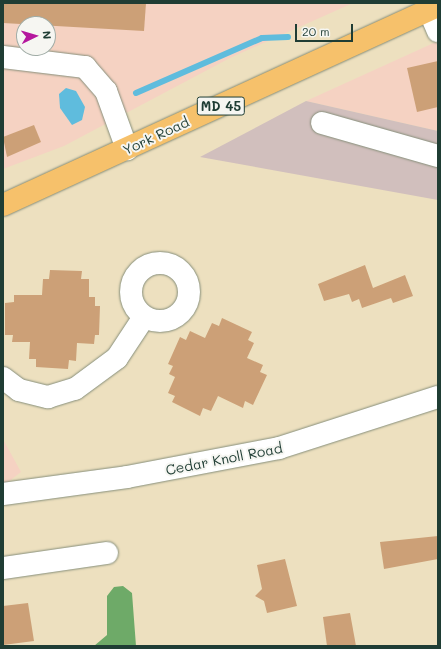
<!DOCTYPE html>
<style>
body{margin:0}
#map{position:relative;width:441px;height:649px;overflow:hidden;background:#ede0bf;font-family:Mali,sans-serif}
div>[style]{position:absolute}
.built>*{inset:0;background:#f5d2c2}
.industrial>*{inset:0;background:#d1bfbd}
.forest>*{inset:0;background:#6eaa68}
.water>*{inset:0;background:#5fbcdd}
.stream>*{height:6px;margin:-3px;padding:0 3px;transform-origin:3px;border-radius:3px;background:#5fbcdd}
.building>*{inset:0;background:#cca077}
.roads{filter:drop-shadow(0 0 1px #868e7a) drop-shadow(0 0 1px #868e7a)}
.minor>*{height:22px;margin:-11px;padding:0 11px;transform-origin:11px;border-radius:11px;background:#fff}
.minor>.ring{margin:-11px;padding:0;box-sizing:content-box;background:none;border:22px solid #fff;border-radius:50%}
.major>*{height:22px;margin:-11px;padding:0 11px;transform-origin:11px;border-radius:11px;background:#f6c16b}
span{translate:-50% -50%;white-space:nowrap;text-align:center;line-height:1.15;-webkit-text-stroke:4px #f6f6f2;paint-order:stroke}
.shield-label span{padding:1px 3px;background:#f6f6f2;border:1px solid;border-radius:3px;-webkit-text-stroke-width:0}
.shield-label{font-size:13px;color:#1f3d34;font-weight:700}
.street-label{font-size:14px;color:#1f3d34}
.frame{position:absolute;inset:0;border:4px solid #1f3d34;pointer-events:none}
.north{position:absolute;left:16px;top:16px;width:40px;height:40px;box-sizing:border-box;background:#f6f6f2;border:1px solid #a0aca6;border-radius:50%;rotate:85deg;font-size:11px;font-weight:700;line-height:16px;text-align:center;color:#1f3d34}
.north::after{content:'';display:block;margin:auto;width:14px;height:18px;background:#b5179e;clip-path:polygon(50% 0,100% 100%,50% 72%,0 100%)}
.scale{position:absolute;left:295px;top:24px;width:58px;height:18px;box-sizing:border-box;border:2px solid #1f3d34;border-top:0;padding-left:5px;font-size:12px;line-height:14px;white-space:nowrap;color:#1f3d34;-webkit-text-stroke:3px #f6f6f2;paint-order:stroke}
</style>
<div id="map">
<div class="built">
<i style="clip-path:polygon(evenodd,3px 3px,353px 3px,230px 58px,64px 146px,3px 169px,3px 3px,24px 24px,48px 24px,48px 48px,24px 48px,24px 24px)"></i>
<i style="clip-path:polygon(438px 41px,438px 131px,306px 101px)"></i>
<i style="clip-path:polygon(3px 439px,21px 472px,3px 486px)"></i>
</div>
<div class="industrial">
<i style="clip-path:polygon(306px 101px,438px 131px,438px 200px,200px 157px)"></i>
</div>
<div class="forest">
<i style="clip-path:polygon(114px 587px,123px 586px,132px 593px,136px 646px,94px 646px,107px 635px,107px 596px)"></i>
</div>
<div class="water">
<i style="clip-path:polygon(66px 88px,76px 91px,85px 107px,82px 120px,72px 125px,60px 108px,59px 94px)"></i>
</div>
<div class="stream">
<i style="left:136px;top:93px;width:137px;rotate:-23.6deg"></i>
<i style="left:262px;top:38px;width:26px;rotate:-2deg"></i>
</div>
<div class="building">
<i style="clip-path:polygon(3px 3px,146px 3px,144px 31px,3px 23px)"></i>
<i style="clip-path:polygon(438px 61px,438px 107px,417px 112px,407px 68px)"></i>
<i style="clip-path:polygon(34px 125px,41px 142px,7px 157px,3px 137px)"></i>
<i style="clip-path:polygon(365px 265px,373px 288px,405px 275px,413px 296px,393px 303px,391px 298px,362px 308px,359px 299px,352px 302px,349px 294px,324px 301px,318px 284px)"></i>
<i style="clip-path:polygon(50px 270px,82px 271px,81px 279px,89px 279px,89px 297px,95px 297px,95px 306px,100px 306px,99px 335px,95px 335px,94px 344px,77px 343px,76px 361px,69px 360px,68px 369px,36px 367px,36px 359px,29px 359px,30px 342px,12px 342px,13px 335px,5px 335px,5px 303px,14px 302px,14px 295px,42px 295px,43px 279px,49px 279px)"></i>
<i style="clip-path:polygon(222px 318px,252px 332px,248px 340px,254px 343px,247px 358px,263px 365px,260px 372px,267px 375px,253px 405px,245px 401px,243px 408px,218px 396px,211px 411px,203px 408px,200px 416px,172px 402px,175px 396px,168px 393px,175px 377px,169px 374px,173px 366px,168px 364px,180px 337px,186px 340px,190px 331px,205px 338px,212px 323px,219px 326px)"></i>
<i style="clip-path:polygon(438px 536px,438px 559px,384px 569px,380px 542px)"></i>
<i style="clip-path:polygon(285px 559px,297px 606px,267px 613px,264px 601px,255px 596px,262px 589px,257px 565px)"></i>
<i style="clip-path:polygon(28px 603px,34px 641px,3px 645px,3px 606px)"></i>
<i style="clip-path:polygon(350px 613px,356px 646px,327px 646px,323px 617px)"></i>
</div>
<div class="roads">
<div class="minor">
<i style="left:429px;top:10px;width:23px;rotate:67deg"></i>
<i style="left:3px;top:57px;width:83px;rotate:7deg"></i>
<i style="left:85px;top:67px;width:32px;rotate:49deg"></i>
<i style="left:106px;top:91px;width:62px;rotate:70.1deg"></i>
<i style="left:322px;top:123px;width:121px;rotate:15.9deg"></i>
<i class="ring" style="left:131px;top:263px;width:36px;height:36px"></i>
<i style="left:3px;top:378px;width:20px;rotate:37deg"></i>
<i style="left:19px;top:390px;width:30px;rotate:14deg"></i>
<i style="left:48px;top:397px;width:28px;rotate:-17deg"></i>
<i style="left:75px;top:389px;width:52px;rotate:-36.4deg"></i>
<i style="left:117px;top:358px;width:49px;rotate:-56.6deg"></i>
<i style="left:3px;top:494px;width:125px;rotate:-7.8deg"></i>
<i style="left:127px;top:477px;width:155px;rotate:-10.8deg"></i>
<i style="left:279px;top:448px;width:167px;rotate:-17.8deg"></i>
<i style="left:3px;top:568px;width:105px;rotate:-8.2deg"></i>
</div>
<div class="major">
<i style="left:3px;top:205px;width:478px;rotate:-24.6deg"></i>
</div>
</div>
<div class="shield-label">
<span style="left:221px;top:106px">MD 45</span>
</div>
<div class="street-label">
<span style="left:156px;top:136px;rotate:-25deg">York Road</span>
<span style="left:224px;top:459px;rotate:-11deg">Cedar Knoll Road</span>
</div>
<div class="frame"></div>
<div class="north">N</div>
<div class="scale">20 m</div>
</div>
